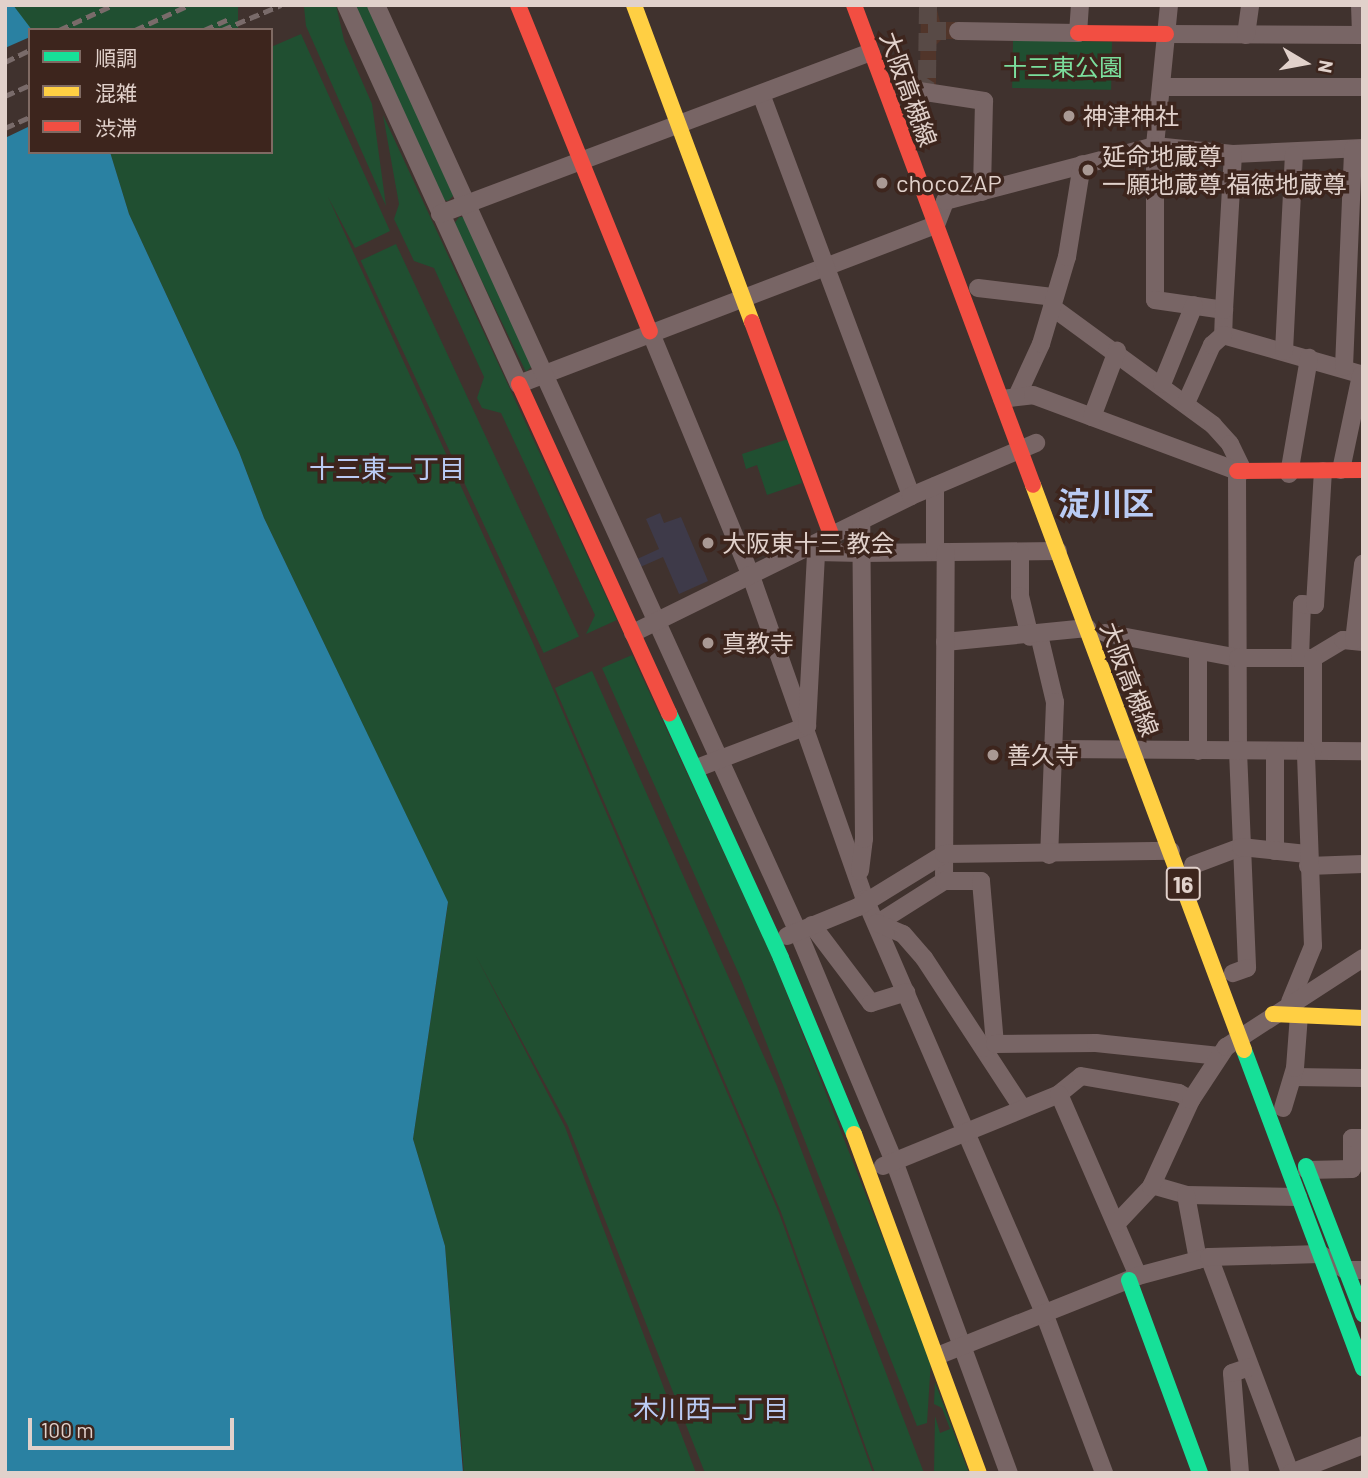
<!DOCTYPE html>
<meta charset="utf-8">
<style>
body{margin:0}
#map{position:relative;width:1368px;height:1478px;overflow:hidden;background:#40322e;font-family:Barlow,"Noto Sans JP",sans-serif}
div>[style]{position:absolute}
.built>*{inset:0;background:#51352a}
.education>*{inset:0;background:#3e3a49}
.green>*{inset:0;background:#204f31;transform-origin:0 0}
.water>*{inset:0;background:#2a81a2}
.pier>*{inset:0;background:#40322e}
.street-tunnel>*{height:18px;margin-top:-9px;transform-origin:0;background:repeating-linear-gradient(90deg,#584a46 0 18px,transparent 0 27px)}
.street>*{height:18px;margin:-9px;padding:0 9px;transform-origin:9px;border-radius:9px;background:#786565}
.fast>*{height:16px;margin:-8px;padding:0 8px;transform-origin:8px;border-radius:8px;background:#16e098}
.slow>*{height:16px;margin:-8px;padding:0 8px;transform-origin:8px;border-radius:8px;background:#ffcf43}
.jam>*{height:16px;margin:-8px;padding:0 8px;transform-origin:8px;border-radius:8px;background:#f24e42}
.rail>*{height:4.5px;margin-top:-2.25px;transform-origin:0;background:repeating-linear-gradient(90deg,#796b6a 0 10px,transparent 0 15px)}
.dots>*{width:19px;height:19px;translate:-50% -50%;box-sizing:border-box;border:4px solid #3d251d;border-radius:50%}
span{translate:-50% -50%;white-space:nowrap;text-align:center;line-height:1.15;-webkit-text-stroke:7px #3d251d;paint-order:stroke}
.shield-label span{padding:2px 5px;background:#3d251d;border:2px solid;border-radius:5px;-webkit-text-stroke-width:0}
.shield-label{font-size:23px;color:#e1d1cb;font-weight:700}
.park-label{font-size:24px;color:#7bde9c}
.street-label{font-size:24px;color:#e1d1cb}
.poi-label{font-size:24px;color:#e1d1cb}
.left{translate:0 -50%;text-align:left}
.neighbourhood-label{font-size:26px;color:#bacbf4}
.district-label{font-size:32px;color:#bacbf4;font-weight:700}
.frame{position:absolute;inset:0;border:7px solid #e1d1cb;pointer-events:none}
.legend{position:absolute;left:28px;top:28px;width:245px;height:126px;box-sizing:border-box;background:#3d251d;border:2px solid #7f6a63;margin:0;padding:9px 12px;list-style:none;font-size:21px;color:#e1d1cb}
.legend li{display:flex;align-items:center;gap:14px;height:35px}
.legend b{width:35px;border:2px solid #7f6a63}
.north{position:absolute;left:1270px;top:28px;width:70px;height:70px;-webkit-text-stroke:5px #3d251d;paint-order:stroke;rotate:100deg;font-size:19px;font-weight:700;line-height:28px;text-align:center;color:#e1d1cb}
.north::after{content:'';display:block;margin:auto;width:24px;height:32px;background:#e1d1cb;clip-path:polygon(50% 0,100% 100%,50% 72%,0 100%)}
.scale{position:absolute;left:28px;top:1418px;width:206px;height:32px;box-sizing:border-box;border:4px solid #e1d1cb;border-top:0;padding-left:9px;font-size:21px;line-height:24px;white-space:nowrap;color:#e1d1cb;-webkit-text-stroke:5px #3d251d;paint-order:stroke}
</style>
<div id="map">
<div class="built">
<i style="clip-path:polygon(921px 5px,936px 5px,940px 22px,958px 22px,958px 39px,942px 39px,936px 45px,936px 88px,920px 73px)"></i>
</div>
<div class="education">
<i style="clip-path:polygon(660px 513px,664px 523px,681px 517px,708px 581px,679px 594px,663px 557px,638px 568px,635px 560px,659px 549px,646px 519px)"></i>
</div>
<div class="green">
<i style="left:13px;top:5px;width:225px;height:31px"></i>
<i style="clip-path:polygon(336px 5px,344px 40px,372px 104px,386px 206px,306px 26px,304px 7px)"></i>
<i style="clip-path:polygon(355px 5px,371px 5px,454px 195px,448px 201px,444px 200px)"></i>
<i style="clip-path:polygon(301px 34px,390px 231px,355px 248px,328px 197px,533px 643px,779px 1213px,873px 1473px,705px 1473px,568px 1126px,476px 956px,565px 1127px,696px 1473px,464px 1473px,445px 1246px,413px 1139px,448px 903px,264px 518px,239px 452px,129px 214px,110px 152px,271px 152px,271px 47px)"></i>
<i style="left:1013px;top:40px;width:99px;height:48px;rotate:1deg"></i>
<i style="clip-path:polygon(383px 115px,617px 620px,586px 634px,595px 615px,501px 413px,482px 408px,477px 398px,484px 377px,434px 268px,414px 261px,394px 219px,399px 204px)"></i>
<i style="clip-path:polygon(459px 217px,464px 217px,533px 365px,526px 372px,454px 224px)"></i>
<i style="left:396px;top:244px;width:433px;height:39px;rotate:65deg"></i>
<i style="clip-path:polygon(788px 439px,802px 483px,767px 495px,757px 465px,746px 469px,742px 454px)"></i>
<i style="clip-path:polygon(632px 655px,773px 959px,931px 1360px,927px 1423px,917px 1426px,742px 981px,602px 668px)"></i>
<i style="clip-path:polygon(592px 671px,777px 1086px,924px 1473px,875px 1473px,781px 1212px,555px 688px)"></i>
<i style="clip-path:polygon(935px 1382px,969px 1473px,934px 1473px,935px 1416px,940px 1433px,950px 1429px,942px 1408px,934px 1404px)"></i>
</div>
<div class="water">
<i style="clip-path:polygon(5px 5px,13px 5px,32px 30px,30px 152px,110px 152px,129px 214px,239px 452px,264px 518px,448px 902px,413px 1139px,445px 1246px,463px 1473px,5px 1473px)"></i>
</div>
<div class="pier">
<i style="clip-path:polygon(30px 37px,30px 126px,5px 138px,5px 48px)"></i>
</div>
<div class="street-tunnel">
<i style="left:928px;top:31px;width:30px"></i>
<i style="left:919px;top:91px;width:15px;rotate:-58deg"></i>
<i style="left:927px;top:78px;width:73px;rotate:-89.2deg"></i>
</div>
<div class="street">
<i style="left:346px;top:5px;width:417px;rotate:65.5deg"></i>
<i style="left:519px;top:384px;width:446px;rotate:-20.9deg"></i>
<i style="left:936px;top:225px;width:26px;rotate:-69deg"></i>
<i style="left:945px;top:201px;width:217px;rotate:-14.7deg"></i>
<i style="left:1155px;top:146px;width:78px;rotate:5.9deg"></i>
<i style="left:1233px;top:154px;width:130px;rotate:-2.6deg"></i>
<i style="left:376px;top:5px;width:1019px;rotate:65.52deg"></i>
<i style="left:798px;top:932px;width:248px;rotate:67.3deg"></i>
<i style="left:894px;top:1161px;width:333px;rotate:69.8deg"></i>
<i style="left:1169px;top:5px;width:142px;rotate:95.7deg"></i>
<i style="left:1155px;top:146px;width:154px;rotate:90deg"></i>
<i style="left:1155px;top:300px;width:70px;rotate:8.2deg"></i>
<i style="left:1224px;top:310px;width:25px;rotate:92deg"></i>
<i style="left:1223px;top:335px;width:146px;rotate:15.9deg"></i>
<i style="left:1360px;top:5px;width:30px;rotate:88deg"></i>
<i style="left:958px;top:31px;width:120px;rotate:1deg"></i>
<i style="left:1078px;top:33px;width:28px;rotate:-86deg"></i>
<i style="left:1166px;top:34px;width:197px;rotate:0.3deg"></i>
<i style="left:1246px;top:35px;width:30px;rotate:-82deg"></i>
<i style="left:1162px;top:87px;width:201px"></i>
<i style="left:761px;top:94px;width:429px;rotate:69.5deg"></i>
<i style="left:906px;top:96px;width:14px;rotate:-21deg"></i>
<i style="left:919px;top:91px;width:66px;rotate:8.7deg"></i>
<i style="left:984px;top:101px;width:91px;rotate:91.3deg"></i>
<i style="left:440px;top:214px;width:460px;rotate:-20.6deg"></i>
<i style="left:978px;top:288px;width:77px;rotate:6.8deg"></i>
<i style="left:1052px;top:307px;width:200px;rotate:36.2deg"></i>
<i style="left:1213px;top:425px;width:25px;rotate:48deg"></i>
<i style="left:1230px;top:444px;width:30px;rotate:64deg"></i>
<i style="left:1224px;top:310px;width:156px;rotate:-86.7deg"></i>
<i style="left:650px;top:331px;width:265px;rotate:67.6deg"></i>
<i style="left:751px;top:576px;width:343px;rotate:70.6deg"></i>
<i style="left:865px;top:899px;width:451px;rotate:66.6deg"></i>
<i style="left:1044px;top:1313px;width:171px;rotate:69.4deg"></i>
<i style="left:1284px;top:351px;width:196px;rotate:-87.1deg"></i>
<i style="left:1344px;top:367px;width:218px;rotate:-87.6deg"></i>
<i style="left:1162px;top:384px;width:85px;rotate:-67.9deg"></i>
<i style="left:1018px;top:394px;width:55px;rotate:-65.3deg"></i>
<i style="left:1041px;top:344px;width:91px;rotate:-73.4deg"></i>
<i style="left:1067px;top:257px;width:94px;rotate:-80.8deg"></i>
<i style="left:1002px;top:399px;width:31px;rotate:-7deg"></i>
<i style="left:1033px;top:395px;width:218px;rotate:20.4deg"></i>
<i style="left:1237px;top:471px;width:280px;rotate:89.8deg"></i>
<i style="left:1238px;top:751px;width:217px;rotate:87.6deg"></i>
<i style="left:1247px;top:968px;width:15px;rotate:160deg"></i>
<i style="left:1186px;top:403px;width:64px;rotate:-65.9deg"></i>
<i style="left:1212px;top:345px;width:15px;rotate:-42deg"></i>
<i style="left:1092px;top:417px;width:71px;rotate:-69.3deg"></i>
<i style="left:1341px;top:470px;width:97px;rotate:-78.1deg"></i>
<i style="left:1289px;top:474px;width:118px;rotate:-80.2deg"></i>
<i style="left:813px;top:546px;width:7px;rotate:63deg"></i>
<i style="left:816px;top:552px;width:46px;rotate:1.2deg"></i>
<i style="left:862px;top:553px;width:196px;rotate:-0.6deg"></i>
<i style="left:935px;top:552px;width:66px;rotate:-90deg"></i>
<i style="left:1020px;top:552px;width:44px;rotate:90deg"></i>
<i style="left:1020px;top:596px;width:42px;rotate:76.3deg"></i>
<i style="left:633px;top:633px;width:310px;rotate:-26.2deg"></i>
<i style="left:911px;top:496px;width:136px;rotate:-23deg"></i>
<i style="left:1105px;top:633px;width:135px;rotate:10.6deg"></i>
<i style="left:1238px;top:658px;width:75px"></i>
<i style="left:1313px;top:658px;width:35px;rotate:-31deg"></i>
<i style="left:1343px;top:640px;width:20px;rotate:6deg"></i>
<i style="left:1039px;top:635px;width:69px;rotate:76.6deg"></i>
<i style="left:1055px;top:702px;width:153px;rotate:92.2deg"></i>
<i style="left:1354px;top:641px;width:78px;rotate:-83.3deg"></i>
<i style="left:945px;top:642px;width:143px;rotate:-5.6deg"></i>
<i style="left:1300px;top:658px;width:54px;rotate:-87.9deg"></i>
<i style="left:1302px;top:604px;width:13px;rotate:4deg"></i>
<i style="left:1315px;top:605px;width:134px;rotate:-86.6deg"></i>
<i style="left:1054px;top:749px;width:309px;rotate:0.4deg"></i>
<i style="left:1198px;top:751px;width:100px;rotate:-90deg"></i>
<i style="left:1275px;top:751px;width:100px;rotate:90deg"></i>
<i style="left:1313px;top:751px;width:93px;rotate:-90deg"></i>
<i style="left:697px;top:768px;width:118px;rotate:-20.9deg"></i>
<i style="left:807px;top:726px;width:174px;rotate:-87deg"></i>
<i style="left:1193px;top:865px;width:51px;rotate:-20.6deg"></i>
<i style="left:1241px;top:847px;width:66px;rotate:6.1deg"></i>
<i style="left:1308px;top:866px;width:55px;rotate:-2.1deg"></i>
<i style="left:860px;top:871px;width:32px;rotate:-83deg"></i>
<i style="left:864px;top:839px;width:318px;rotate:-90.5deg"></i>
<i style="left:944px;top:881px;width:329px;rotate:-89.7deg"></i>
<i style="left:881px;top:921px;width:75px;rotate:-32.4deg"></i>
<i style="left:944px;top:881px;width:37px"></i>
<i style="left:981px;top:881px;width:164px;rotate:85.1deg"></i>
<i style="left:877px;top:923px;width:28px;rotate:23deg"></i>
<i style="left:903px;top:934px;width:32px;rotate:49deg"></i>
<i style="left:924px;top:958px;width:179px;rotate:56.8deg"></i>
<i style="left:812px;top:925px;width:98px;rotate:52.9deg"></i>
<i style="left:871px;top:1003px;width:37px;rotate:-17deg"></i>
<i style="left:787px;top:936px;width:77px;rotate:-22.2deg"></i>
<i style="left:858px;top:907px;width:101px;rotate:-31.6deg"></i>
<i style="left:944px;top:854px;width:227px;rotate:-0.8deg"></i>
<i style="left:1290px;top:1002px;width:61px;rotate:-67.7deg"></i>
<i style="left:1313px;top:946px;width:195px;rotate:-92.1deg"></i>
<i style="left:984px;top:1048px;width:12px;rotate:-20deg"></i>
<i style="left:995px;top:1044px;width:101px;rotate:-0.6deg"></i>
<i style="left:1096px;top:1043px;width:124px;rotate:6deg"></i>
<i style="left:1293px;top:1077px;width:70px;rotate:0.8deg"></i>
<i style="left:1059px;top:1094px;width:28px;rotate:-39deg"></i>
<i style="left:1081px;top:1076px;width:99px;rotate:9.8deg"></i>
<i style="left:1179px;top:1093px;width:14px;rotate:30deg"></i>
<i style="left:1283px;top:1108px;width:42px;rotate:-73.3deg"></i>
<i style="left:1295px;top:1068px;width:53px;rotate:-85.7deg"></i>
<i style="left:883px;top:1166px;width:190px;rotate:-22.2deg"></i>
<i style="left:1059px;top:1094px;width:198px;rotate:66.5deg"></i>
<i style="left:1307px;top:1170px;width:45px;rotate:-1.3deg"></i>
<i style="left:1352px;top:1169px;width:31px;rotate:-90deg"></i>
<i style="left:1352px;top:1138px;width:11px"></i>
<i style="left:1152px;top:1185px;width:35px;rotate:16deg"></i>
<i style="left:1186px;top:1195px;width:112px;rotate:1deg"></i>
<i style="left:1186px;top:1195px;width:66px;rotate:79.5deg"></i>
<i style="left:1117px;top:1223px;width:50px;rotate:-46.6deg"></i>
<i style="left:1151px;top:1187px;width:96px;rotate:-65.3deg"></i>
<i style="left:1191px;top:1100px;width:64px;rotate:-56.6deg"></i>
<i style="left:1226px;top:1047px;width:163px;rotate:-33deg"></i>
<i style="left:1209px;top:1257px;width:231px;rotate:69.4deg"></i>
<i style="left:937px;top:1356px;width:216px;rotate:-21.7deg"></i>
<i style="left:1138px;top:1276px;width:73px;rotate:-15deg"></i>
<i style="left:1209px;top:1257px;width:111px;rotate:-1.5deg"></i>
<i style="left:1320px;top:1254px;width:31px;rotate:32deg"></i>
<i style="left:1346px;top:1270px;width:17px"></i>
<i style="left:1240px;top:1473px;width:100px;rotate:-94.6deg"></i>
<i style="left:1232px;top:1373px;width:18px;rotate:-19deg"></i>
<i style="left:1291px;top:1473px;width:77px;rotate:-21.3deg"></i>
</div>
<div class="fast">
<i style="left:669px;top:713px;width:269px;rotate:65.4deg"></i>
<i style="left:781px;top:958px;width:191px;rotate:67.5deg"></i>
<i style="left:1244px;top:1050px;width:340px;rotate:69.5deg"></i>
<i style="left:1306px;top:1166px;width:159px;rotate:68.9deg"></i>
<i style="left:1129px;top:1280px;width:206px;rotate:69.8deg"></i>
</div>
<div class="slow">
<i style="left:634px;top:5px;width:338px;rotate:69.6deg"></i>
<i style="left:1033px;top:485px;width:603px;rotate:69.52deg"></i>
<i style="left:1273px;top:1014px;width:90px;rotate:2.5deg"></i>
<i style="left:854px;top:1134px;width:361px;rotate:69.8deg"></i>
</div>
<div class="jam">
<i style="left:518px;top:5px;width:352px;rotate:68deg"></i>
<i style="left:854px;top:5px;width:512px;rotate:69.55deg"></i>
<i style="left:1078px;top:33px;width:88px;rotate:0.7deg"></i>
<i style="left:752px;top:322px;width:229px;rotate:69.6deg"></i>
<i style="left:519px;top:384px;width:362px;rotate:65.5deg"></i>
<i style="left:1237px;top:471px;width:126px;rotate:-0.5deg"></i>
</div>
<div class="rail">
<i style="left:59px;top:30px;width:60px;rotate:-24.8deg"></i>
<i style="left:135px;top:30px;width:60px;rotate:-24.8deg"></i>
<i style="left:204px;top:30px;width:27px;rotate:-24deg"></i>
<i style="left:222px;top:30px;width:64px;rotate:-23deg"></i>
<i style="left:5px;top:62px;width:28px;rotate:-26deg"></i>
<i style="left:5px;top:96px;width:27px;rotate:-24deg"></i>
<i style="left:5px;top:128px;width:27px;rotate:-24deg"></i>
</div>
<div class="dots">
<i style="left:1069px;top:116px;background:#a99994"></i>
<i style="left:1088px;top:170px;background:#a99994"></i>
<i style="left:882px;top:183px;background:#a99994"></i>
<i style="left:708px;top:543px;background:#a99994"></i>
<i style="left:708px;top:643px;background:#a99994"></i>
<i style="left:993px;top:755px;background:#a99994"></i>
</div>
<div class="shield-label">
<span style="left:1183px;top:884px">16</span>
</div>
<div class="park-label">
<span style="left:1063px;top:67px">十三東公園</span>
</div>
<div class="street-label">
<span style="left:909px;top:89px;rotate:70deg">大阪高槻線</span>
<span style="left:1130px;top:679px;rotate:69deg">大阪高槻線</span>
</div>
<div class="poi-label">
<span class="left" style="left:1083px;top:116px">神津神社</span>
<span class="left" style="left:1102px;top:170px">延命地蔵尊<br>一願地蔵尊 福徳地蔵尊</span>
<span class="left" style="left:896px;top:183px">chocoZAP</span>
<span class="left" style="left:722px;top:543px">大阪東十三 教会</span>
<span class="left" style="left:722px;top:643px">真教寺</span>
<span class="left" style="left:1007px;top:755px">善久寺</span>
</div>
<div class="neighbourhood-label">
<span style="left:387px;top:468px">十三東一丁目</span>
<span style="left:711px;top:1408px">木川西一丁目</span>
</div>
<div class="district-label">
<span style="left:1106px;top:502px">淀川区</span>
</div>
<div class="frame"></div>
<ul class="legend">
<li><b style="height:9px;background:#16e098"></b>順調</li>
<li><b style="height:9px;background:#ffcf43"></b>混雑</li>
<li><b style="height:9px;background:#f24e42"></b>渋滞</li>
</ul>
<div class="north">N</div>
<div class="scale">100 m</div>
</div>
